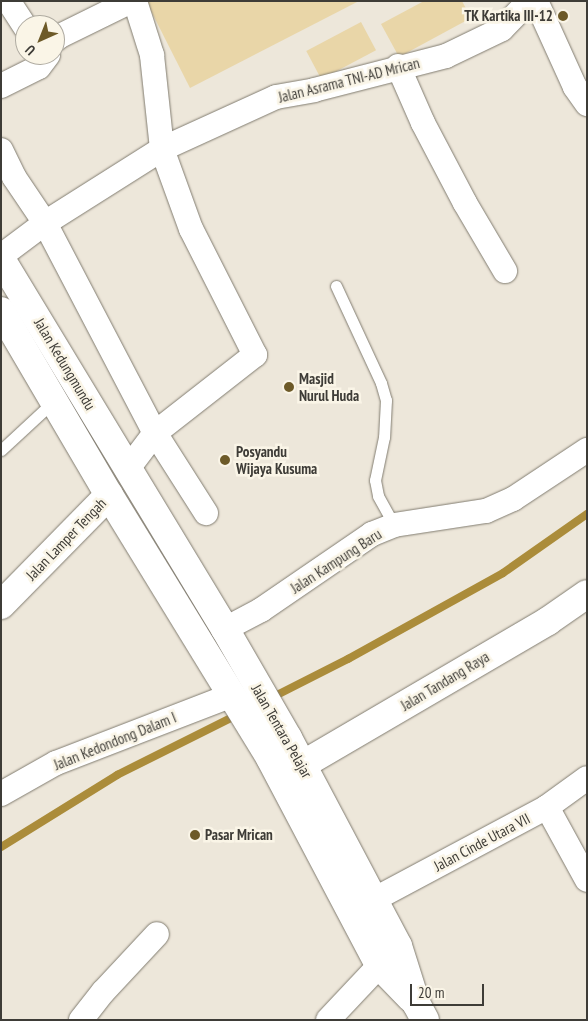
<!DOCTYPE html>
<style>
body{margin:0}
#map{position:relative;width:588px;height:1021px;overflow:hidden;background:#ede7da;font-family:"PT Sans Narrow",sans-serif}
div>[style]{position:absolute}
.green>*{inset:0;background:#e9d6a8;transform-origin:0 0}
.stream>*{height:8px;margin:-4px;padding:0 4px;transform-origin:4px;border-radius:4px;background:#ab8c3a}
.roads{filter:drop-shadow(0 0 1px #817c70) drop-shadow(0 0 1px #817c70)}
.service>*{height:11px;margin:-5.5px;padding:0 5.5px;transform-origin:5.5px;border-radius:5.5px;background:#fff}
.minor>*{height:24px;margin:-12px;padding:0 12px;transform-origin:12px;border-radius:12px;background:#fff}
.tertiary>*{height:28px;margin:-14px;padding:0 14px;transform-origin:14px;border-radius:14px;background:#fff}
.secondary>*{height:28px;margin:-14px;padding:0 14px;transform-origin:14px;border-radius:14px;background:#fff}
.dots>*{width:14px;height:14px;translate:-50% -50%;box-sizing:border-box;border:2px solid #faf5e7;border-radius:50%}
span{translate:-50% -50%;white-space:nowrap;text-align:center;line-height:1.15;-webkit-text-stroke:5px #faf5e7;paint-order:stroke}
.poi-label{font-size:15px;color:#3e3c37;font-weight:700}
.right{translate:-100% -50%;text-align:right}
.left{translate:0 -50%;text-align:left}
.street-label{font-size:15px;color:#3e3c37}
.frame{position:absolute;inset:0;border:2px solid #3e3c37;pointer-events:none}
.north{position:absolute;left:15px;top:15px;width:50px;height:50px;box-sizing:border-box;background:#faf5e7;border:1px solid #afaba1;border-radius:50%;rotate:224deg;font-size:14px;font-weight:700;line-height:20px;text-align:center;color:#3e3c37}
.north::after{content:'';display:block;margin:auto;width:18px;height:22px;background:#6d5a28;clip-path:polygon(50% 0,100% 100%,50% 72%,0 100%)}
.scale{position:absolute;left:410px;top:984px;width:74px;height:22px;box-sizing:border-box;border:2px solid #3e3c37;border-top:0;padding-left:6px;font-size:15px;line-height:18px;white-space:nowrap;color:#3e3c37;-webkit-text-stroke:4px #faf5e7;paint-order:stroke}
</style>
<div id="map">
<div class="green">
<i style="clip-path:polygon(146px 1px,359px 1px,190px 88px)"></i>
<i style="clip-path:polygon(424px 1px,462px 1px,471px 18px,399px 57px,381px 24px)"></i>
<i style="left:361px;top:22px;width:32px;height:62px;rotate:62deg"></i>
</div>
<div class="stream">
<i style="left:269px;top:699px;width:89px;rotate:-26.9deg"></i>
<i style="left:348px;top:659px;width:177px;rotate:-29deg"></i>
<i style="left:503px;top:573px;width:103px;rotate:-35.1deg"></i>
<i style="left:1px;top:847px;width:137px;rotate:-31.8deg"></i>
<i style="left:117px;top:775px;width:136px;rotate:-26.6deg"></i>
</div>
<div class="roads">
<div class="service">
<i style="left:336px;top:286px;width:107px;rotate:65.1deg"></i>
<i style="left:381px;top:383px;width:18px;rotate:74deg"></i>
<i style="left:386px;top:400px;width:37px;rotate:93deg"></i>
<i style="left:384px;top:437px;width:44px;rotate:101.8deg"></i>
<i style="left:375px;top:480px;width:16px;rotate:79deg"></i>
<i style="left:378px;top:496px;width:33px;rotate:61deg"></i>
<i style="left:1px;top:450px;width:72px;rotate:-42.8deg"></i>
</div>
<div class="minor">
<i style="left:536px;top:1px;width:94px;rotate:65.6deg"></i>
<i style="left:575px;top:87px;width:21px;rotate:55deg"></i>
<i style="left:9px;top:2px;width:30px;rotate:57deg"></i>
<i style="left:55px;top:40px;width:6px;rotate:-39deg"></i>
<i style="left:60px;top:36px;width:79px;rotate:-26.2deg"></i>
<i style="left:398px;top:66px;width:62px;rotate:66.3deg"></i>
<i style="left:423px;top:123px;width:90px;rotate:62.3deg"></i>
<i style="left:465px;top:203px;width:79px;rotate:59.5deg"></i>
<i style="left:1px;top:86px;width:42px;rotate:-26.6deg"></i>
<i style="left:39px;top:67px;width:15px;rotate:-53deg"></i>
<i style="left:1px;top:150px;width:30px;rotate:64deg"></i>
<i style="left:14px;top:177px;width:55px;rotate:56deg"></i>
<i style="left:45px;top:223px;width:237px;rotate:62.4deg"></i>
<i style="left:155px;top:433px;width:95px;rotate:57.5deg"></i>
<i style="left:1px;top:256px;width:55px;rotate:-36.9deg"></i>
<i style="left:45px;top:223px;width:138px;rotate:-32.3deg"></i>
<i style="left:162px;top:149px;width:125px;rotate:-24.5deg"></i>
<i style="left:276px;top:97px;width:39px;rotate:-10deg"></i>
<i style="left:314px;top:90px;width:136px;rotate:-14.4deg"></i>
<i style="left:446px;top:56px;width:62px;rotate:-25.7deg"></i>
<i style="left:502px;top:29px;width:39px;rotate:-46deg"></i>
<i style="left:127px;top:470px;width:46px;rotate:-52.9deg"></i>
<i style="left:155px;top:433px;width:127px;rotate:-38deg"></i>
<i style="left:255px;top:355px;width:141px;rotate:-116.9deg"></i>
<i style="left:191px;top:229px;width:85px;rotate:-109.9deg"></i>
<i style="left:162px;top:149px;width:95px;rotate:-96.1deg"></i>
<i style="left:152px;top:55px;width:57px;rotate:-107.5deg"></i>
<i style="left:225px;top:629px;width:41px;rotate:-27.8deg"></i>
<i style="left:261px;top:610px;width:135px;rotate:-34.4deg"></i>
<i style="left:372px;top:534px;width:24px;rotate:-22deg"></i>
<i style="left:394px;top:525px;width:93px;rotate:-8.7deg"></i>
<i style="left:486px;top:511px;width:30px;rotate:-24deg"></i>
<i style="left:513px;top:499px;width:89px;rotate:-33.5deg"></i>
<i style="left:1px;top:794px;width:63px;rotate:-29.4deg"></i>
<i style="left:56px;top:763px;width:189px;rotate:-21.1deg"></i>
<i style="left:547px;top:807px;width:83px;rotate:61.3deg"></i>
<i style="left:373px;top:900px;width:197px;rotate:-28.1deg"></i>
<i style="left:547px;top:807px;width:49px;rotate:-35.9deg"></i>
<i style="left:81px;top:1020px;width:36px;rotate:-52deg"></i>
<i style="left:103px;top:992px;width:79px;rotate:-47deg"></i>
<i style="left:328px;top:1020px;width:93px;rotate:-46.7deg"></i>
</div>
<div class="tertiary">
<i style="left:302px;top:765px;width:285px;rotate:-30.3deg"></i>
<i style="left:548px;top:621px;width:47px;rotate:-34.7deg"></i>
</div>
<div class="secondary">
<i style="left:1px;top:259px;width:433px;rotate:58.8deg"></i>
<i style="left:225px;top:629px;width:126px;rotate:60deg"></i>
<i style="left:288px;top:738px;width:235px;rotate:62.1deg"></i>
<i style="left:398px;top:946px;width:60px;rotate:72.5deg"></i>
<i style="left:416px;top:1003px;width:19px;rotate:62deg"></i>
<i style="left:1px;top:311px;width:213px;rotate:59.6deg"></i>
<i style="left:109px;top:495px;width:308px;rotate:58.5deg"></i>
<i style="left:270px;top:758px;width:234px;rotate:62.2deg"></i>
<i style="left:379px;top:965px;width:46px;rotate:45.9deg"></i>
<i style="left:1px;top:605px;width:154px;rotate:-45.5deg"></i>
</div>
</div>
<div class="dots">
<i style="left:563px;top:16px;background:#6d5a28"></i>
<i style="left:289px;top:387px;background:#6d5a28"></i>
<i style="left:225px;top:460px;background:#6d5a28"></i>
<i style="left:195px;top:835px;background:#6d5a28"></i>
</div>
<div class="poi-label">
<span class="right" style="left:553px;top:16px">TK Kartika III-12</span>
<span class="left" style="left:299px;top:387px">Masjid<br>Nurul Huda</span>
<span class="left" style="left:236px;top:460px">Posyandu<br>Wijaya Kusuma</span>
<span class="left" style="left:205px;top:835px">Pasar Mrican</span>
</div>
<div class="street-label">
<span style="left:349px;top:80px;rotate:-14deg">Jalan Asrama TNI-AD Mrican</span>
<span style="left:65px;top:364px;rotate:59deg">Jalan Kedungmundu</span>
<span style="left:66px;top:539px;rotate:-46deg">Jalan Lamper Tengah</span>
<span style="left:336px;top:561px;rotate:-33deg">Jalan Kampung Baru</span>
<span style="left:445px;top:681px;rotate:-31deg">Jalan Tandang Raya</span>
<span style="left:282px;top:731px;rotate:60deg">Jalan Tentara Pelajar</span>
<span style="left:115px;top:741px;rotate:-22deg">Jalan Kedondong Dalam I</span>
<span style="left:482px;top:842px;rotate:-28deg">Jalan Cinde Utara VII</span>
</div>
<div class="frame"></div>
<div class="north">U</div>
<div class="scale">20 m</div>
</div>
